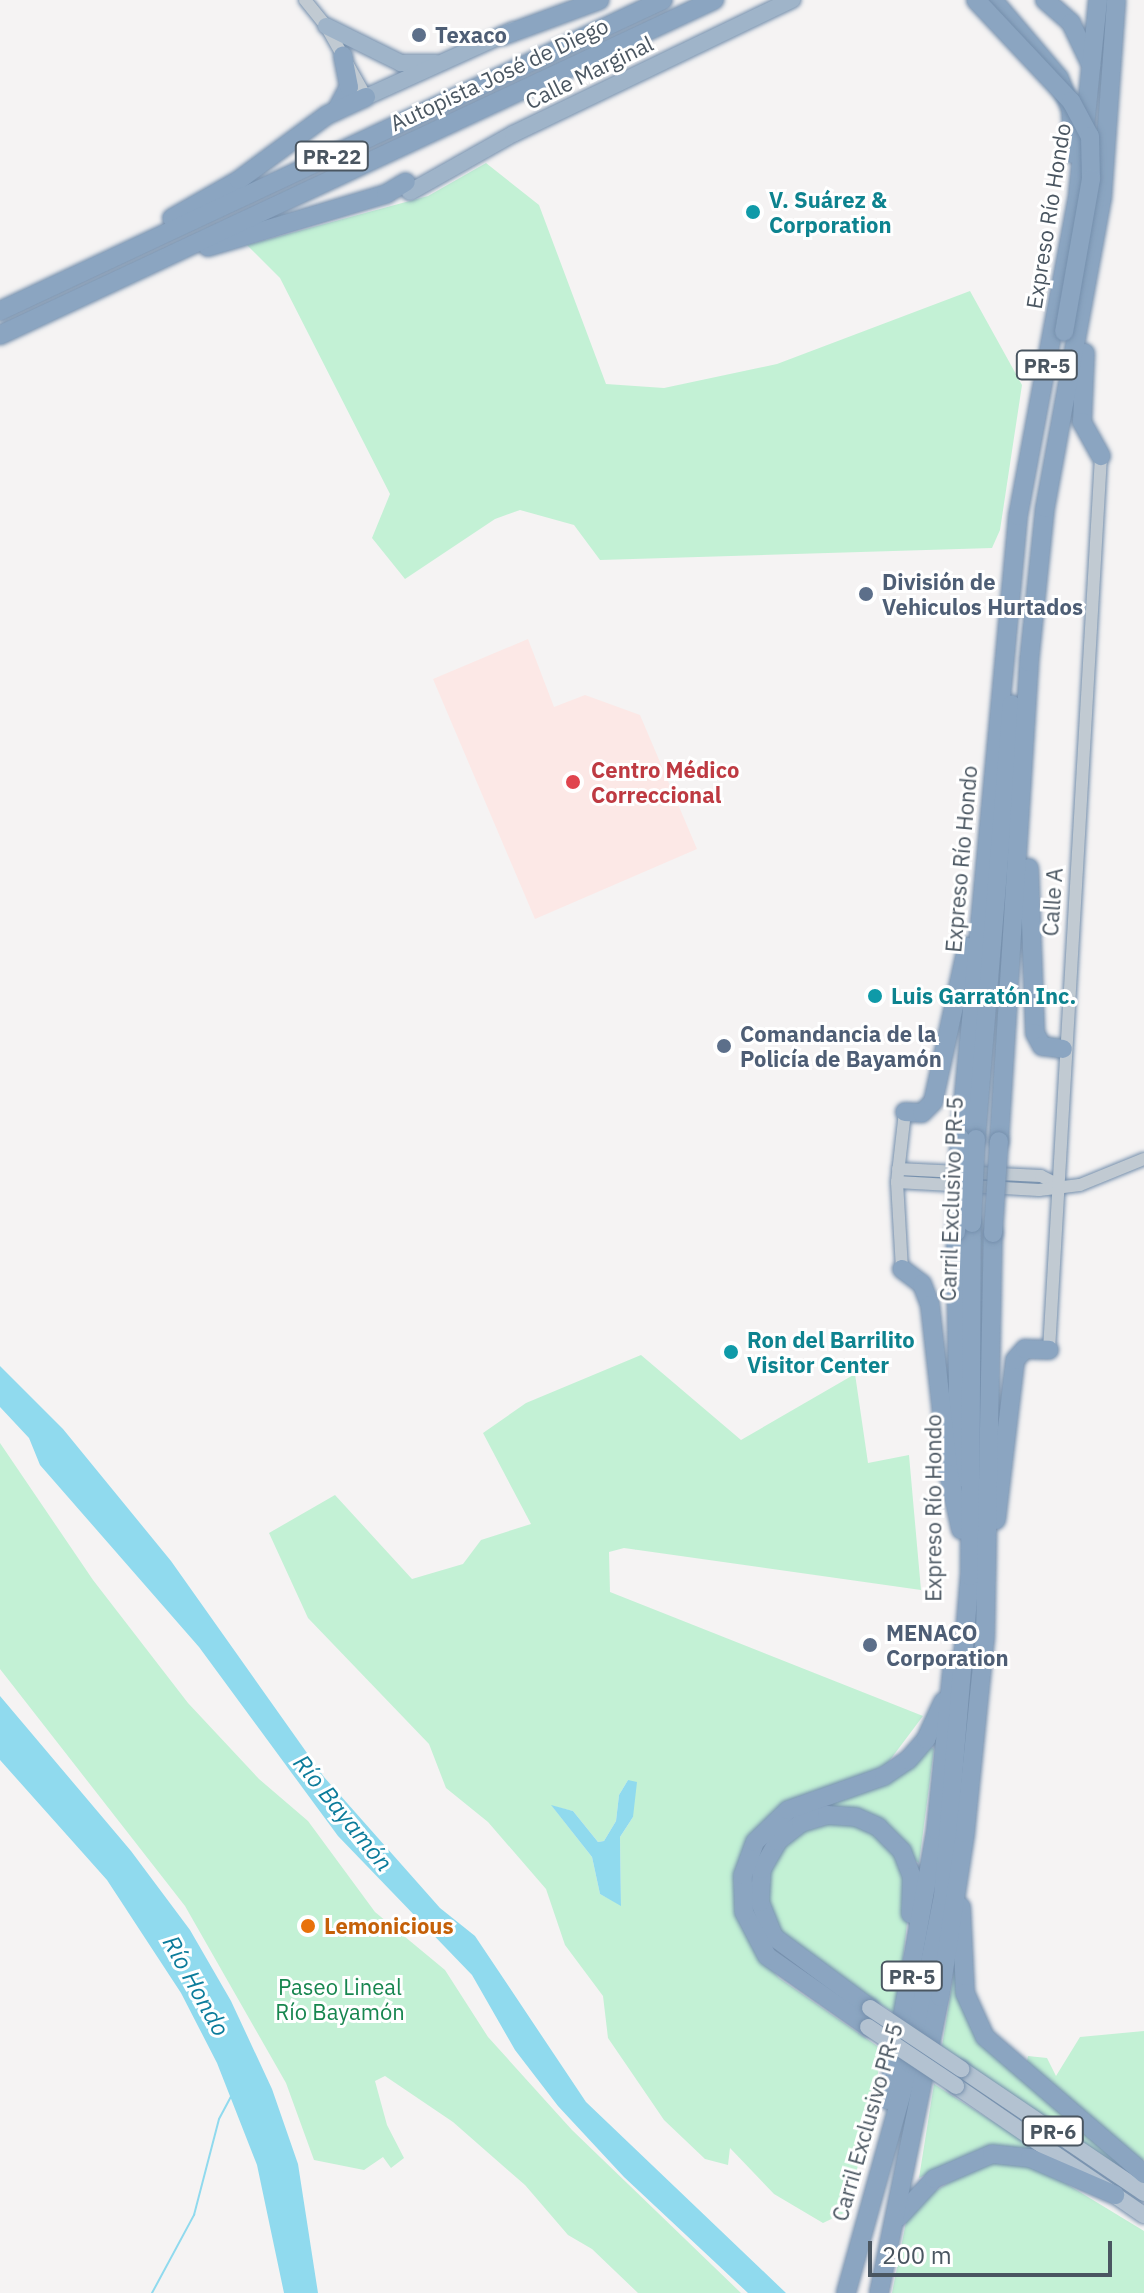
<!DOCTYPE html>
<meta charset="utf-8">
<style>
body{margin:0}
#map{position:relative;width:1144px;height:2293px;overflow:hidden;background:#f5f3f3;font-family:"IBM Plex Sans",sans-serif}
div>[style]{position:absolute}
.medical>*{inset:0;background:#fce8e6}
.green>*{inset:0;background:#c3f1d5}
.water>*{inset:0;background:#90daee}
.stream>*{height:2px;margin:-1px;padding:0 1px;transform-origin:1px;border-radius:1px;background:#90daee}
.roads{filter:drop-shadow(0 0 2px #7690ad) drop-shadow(0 0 2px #7690ad)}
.tertiary>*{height:12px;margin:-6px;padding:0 6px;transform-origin:6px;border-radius:6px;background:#c1cad2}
.primary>*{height:16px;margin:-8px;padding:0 8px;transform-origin:8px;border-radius:8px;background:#b3c2d1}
.trunk>*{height:16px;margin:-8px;padding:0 8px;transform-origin:8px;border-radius:8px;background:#9fb4c9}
.motorway>*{height:18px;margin:-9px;padding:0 9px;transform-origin:9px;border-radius:9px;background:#8ba5c1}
.bridges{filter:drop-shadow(0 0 2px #7690ad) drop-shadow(0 0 2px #7690ad)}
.primary-bridge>*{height:16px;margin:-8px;padding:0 8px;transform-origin:8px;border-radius:8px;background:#b3c2d1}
.motorway-bridge>*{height:18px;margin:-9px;padding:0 9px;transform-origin:9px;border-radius:9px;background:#8ba5c1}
.dots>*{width:22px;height:22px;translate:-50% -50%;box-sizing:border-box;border:4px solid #fff;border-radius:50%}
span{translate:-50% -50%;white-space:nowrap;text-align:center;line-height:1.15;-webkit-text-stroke:6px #fff;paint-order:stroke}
.shield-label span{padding:2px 6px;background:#fff;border:2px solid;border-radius:6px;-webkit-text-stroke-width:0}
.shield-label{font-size:20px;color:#4a5661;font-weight:700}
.service-label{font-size:22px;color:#4e5e75;font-weight:700}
.left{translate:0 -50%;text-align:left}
.street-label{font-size:22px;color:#4a5661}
.culture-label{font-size:22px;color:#0d838f;font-weight:700}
.health-label{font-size:22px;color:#be3a42;font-weight:700}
.food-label{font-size:22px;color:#c56008;font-weight:700}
.park-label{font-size:22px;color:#17864f}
.water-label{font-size:24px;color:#0c7c9b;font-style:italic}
.scale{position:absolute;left:868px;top:2241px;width:244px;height:36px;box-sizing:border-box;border:4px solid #4a5661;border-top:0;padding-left:10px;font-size:24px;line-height:28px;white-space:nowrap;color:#4a5661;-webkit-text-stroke:6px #fff;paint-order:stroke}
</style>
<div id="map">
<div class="medical">
<i style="clip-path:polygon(528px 639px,554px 707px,585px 695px,640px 715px,697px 849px,535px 919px,433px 679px)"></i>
</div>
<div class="green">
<i style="clip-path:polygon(486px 163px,539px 205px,606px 384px,664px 388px,777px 364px,970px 291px,1022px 385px,1000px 530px,992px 548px,600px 560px,574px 525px,520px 510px,495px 519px,405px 579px,372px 538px,390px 494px,280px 278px,247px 245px,428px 196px)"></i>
<i style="clip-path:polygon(evenodd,641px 1355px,741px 1440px,855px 1374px,868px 1463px,909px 1455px,921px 1590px,624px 1548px,609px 1552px,610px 1592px,923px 1716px,887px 1764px,762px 1823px,737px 1913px,753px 1948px,779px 1978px,883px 2050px,848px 2211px,823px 2223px,774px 2194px,730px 2148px,728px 2165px,705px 2159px,664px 2120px,608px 2038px,603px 1996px,565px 1945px,546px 1889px,488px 1822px,446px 1788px,429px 1744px,308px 1618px,269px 1533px,335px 1495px,412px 1579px,463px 1564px,481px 1540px,531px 1524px,483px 1433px,526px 1403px,641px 1355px,628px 1780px,633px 1817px,620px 1837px,621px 1905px,600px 1894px,592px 1857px,552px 1806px,573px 1811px,598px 1842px,604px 1841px,616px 1821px,619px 1795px,628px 1780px)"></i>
<i style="clip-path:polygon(0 1443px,93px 1580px,188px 1703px,259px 1779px,308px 1821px,375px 1912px,445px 1970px,488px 2037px,572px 2130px,741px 2293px,638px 2293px,592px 2249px,568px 2235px,525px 2185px,453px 2122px,385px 2076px,375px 2081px,387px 2125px,404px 2158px,391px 2168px,383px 2157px,364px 2170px,314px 2160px,286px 2083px,185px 1906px,0 1669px)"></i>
<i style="clip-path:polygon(929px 1746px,934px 1749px,919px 1863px,831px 1808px,757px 1869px,776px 1949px,864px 2015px,760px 1940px,746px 1887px,768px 1831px)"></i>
<i style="clip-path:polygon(818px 1823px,865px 1825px,894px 1852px,910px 1895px,897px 2015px,781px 1938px,765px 1891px,775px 1856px,785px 1842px)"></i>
<i style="clip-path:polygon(955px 1966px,965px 2008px,1139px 2183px,942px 2046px)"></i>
<i style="clip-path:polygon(1144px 2031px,1144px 2159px,1141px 2164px,1026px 2066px,1028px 2056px,1047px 2058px,1056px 2076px,1080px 2037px)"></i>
<i style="clip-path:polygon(934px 2084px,1036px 2149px,1037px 2152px,974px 2152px,919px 2178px)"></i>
<i style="clip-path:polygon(1017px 2161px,1042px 2169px,1144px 2231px,1144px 2293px,892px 2293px,906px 2222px,927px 2196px,982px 2162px)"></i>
</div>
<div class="water">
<i style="clip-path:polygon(0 1366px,63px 1429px,171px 1561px,324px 1777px,440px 1908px,475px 1936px,586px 2102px,786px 2293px,748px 2293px,624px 2177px,558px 2106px,515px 2050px,472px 1975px,338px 1836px,199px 1647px,40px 1465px,29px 1438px,0 1407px)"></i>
<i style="clip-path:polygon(0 1696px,131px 1851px,190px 1930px,231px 2001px,272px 2089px,298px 2164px,318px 2293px,284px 2293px,257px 2165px,217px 2063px,181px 1993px,107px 1880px,0 1760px)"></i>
<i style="clip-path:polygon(628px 1780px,637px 1782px,633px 1817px,620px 1837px,621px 1906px,600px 1894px,592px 1857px,551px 1805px,573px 1811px,598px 1842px,604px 1841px,616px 1821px,619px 1795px)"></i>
</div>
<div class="stream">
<i style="left:152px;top:2293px;width:89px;rotate:-61.7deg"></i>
<i style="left:194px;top:2215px;width:99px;rotate:-75.4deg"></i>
<i style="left:219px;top:2119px;width:27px;rotate:-62deg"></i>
</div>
<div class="roads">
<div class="tertiary">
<i style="left:305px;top:0;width:33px;rotate:51deg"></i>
<i style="left:326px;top:26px;width:81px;rotate:60.6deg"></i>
<i style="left:898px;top:1169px;width:143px;rotate:2.8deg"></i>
<i style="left:1041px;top:1176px;width:20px;rotate:27deg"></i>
<i style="left:897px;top:1182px;width:142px;rotate:3.2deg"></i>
<i style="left:1039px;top:1190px;width:41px;rotate:-7deg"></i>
<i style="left:1080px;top:1185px;width:69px;rotate:-22.1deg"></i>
<i style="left:902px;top:1269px;width:87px;rotate:-93.3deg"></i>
<i style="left:897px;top:1182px;width:70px;rotate:-83.5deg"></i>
<i style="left:1049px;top:1350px;width:896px;rotate:-86.67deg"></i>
</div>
<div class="primary">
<i style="left:961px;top:2069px;width:221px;rotate:34.1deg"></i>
<i style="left:956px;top:2086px;width:228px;rotate:34.5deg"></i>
</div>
<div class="trunk">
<i style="left:326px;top:26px;width:84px;rotate:26.3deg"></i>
<i style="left:401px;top:63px;width:35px"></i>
<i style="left:366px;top:97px;width:162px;rotate:-24.4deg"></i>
<i style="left:410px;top:192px;width:118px;rotate:-29.4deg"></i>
<i style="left:513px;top:134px;width:310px;rotate:-25.7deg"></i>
</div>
<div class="motorway">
<i style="left:993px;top:0;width:102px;rotate:49.8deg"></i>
<i style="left:1059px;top:78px;width:34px;rotate:69deg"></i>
<i style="left:1071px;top:110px;width:44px;rotate:86.1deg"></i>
<i style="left:1045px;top:0;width:35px;rotate:41deg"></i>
<i style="left:1071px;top:23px;width:47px;rotate:64.5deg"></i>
<i style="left:502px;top:36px;width:104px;rotate:-20.2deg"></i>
<i style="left:336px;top:111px;width:27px;rotate:-62deg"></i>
<i style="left:349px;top:87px;width:32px;rotate:-101deg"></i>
<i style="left:172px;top:218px;width:77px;rotate:-29.6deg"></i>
<i style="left:239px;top:180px;width:109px;rotate:-36.5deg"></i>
<i style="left:327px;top:115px;width:43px;rotate:-24.8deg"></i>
<i style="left:208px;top:247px;width:186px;rotate:-16.6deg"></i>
<i style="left:386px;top:194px;width:23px;rotate:-31deg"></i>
<i style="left:0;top:311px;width:732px;rotate:-25.13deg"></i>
<i style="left:0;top:335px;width:789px;rotate:-25.14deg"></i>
<i style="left:1085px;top:353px;width:69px;rotate:92.5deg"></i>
<i style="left:1082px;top:422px;width:39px;rotate:61deg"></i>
<i style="left:1029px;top:868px;width:165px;rotate:87.9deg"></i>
<i style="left:1035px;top:1033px;width:15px;rotate:62deg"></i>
<i style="left:1042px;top:1046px;width:21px;rotate:8deg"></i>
<i style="left:905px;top:1112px;width:17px;rotate:3deg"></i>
<i style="left:922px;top:1113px;width:16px;rotate:-45deg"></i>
<i style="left:933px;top:1102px;width:159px;rotate:-77.6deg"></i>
<i style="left:960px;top:1138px;width:625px;rotate:-84.67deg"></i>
<i style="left:1018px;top:516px;width:328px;rotate:-79.4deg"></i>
<i style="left:1078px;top:194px;width:195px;rotate:-84.1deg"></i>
<i style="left:976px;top:1139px;width:436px;rotate:-85.3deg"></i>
<i style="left:999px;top:1141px;width:480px;rotate:-86.4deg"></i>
<i style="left:1029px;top:662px;width:155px;rotate:-84.1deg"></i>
<i style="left:1045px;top:508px;width:316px;rotate:-79.6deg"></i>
<i style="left:1102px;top:197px;width:197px;rotate:-85.9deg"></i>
<i style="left:956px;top:1232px;width:246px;rotate:89.3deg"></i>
<i style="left:902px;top:1269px;width:25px;rotate:37deg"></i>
<i style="left:922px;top:1284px;width:22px;rotate:69deg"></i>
<i style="left:930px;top:1305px;width:170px;rotate:83.6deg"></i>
<i style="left:949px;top:1474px;width:57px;rotate:77.9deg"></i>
<i style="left:996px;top:1520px;width:161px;rotate:-83.2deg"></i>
<i style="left:1015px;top:1360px;width:15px;rotate:-48deg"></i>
<i style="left:1025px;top:1349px;width:24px;rotate:2deg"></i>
<i style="left:961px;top:1907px;width:86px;rotate:87.3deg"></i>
<i style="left:965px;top:1993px;width:48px;rotate:65.6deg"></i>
<i style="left:985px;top:2037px;width:210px;rotate:40.7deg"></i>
<i style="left:870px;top:2008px;width:119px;rotate:-143.5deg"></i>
<i style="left:774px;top:1937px;width:38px;rotate:-112deg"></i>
<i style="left:760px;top:1902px;width:33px;rotate:-87deg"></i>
<i style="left:762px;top:1869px;width:32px;rotate:-60deg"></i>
<i style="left:778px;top:1841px;width:29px;rotate:-38deg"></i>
<i style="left:801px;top:1823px;width:27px;rotate:-17deg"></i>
<i style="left:827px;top:1815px;width:29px;rotate:4deg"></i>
<i style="left:856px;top:1817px;width:24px;rotate:24deg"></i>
<i style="left:878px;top:1827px;width:34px;rotate:45deg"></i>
<i style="left:902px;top:1851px;width:28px;rotate:69deg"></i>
<i style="left:912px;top:1877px;width:37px;rotate:92deg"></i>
<i style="left:868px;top:2027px;width:123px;rotate:-144.9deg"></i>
<i style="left:767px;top:1956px;width:50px;rotate:-117.6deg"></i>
<i style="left:744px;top:1912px;width:37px;rotate:-92deg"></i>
<i style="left:743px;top:1875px;width:35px;rotate:-70deg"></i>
<i style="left:755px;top:1842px;width:46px;rotate:-44.1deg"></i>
<i style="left:788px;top:1810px;width:102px;rotate:-19.5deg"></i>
<i style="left:884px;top:1776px;width:29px;rotate:-34deg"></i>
<i style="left:908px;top:1760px;width:28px;rotate:-49deg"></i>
<i style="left:926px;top:1739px;width:41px;rotate:-65.3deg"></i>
<i style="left:887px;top:2100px;width:274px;rotate:-79.7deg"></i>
<i style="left:936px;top:1830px;width:168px;rotate:-84.2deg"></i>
<i style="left:899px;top:2217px;width:52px;rotate:-47.4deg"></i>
<i style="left:934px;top:2179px;width:63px;rotate:-23.3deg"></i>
<i style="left:992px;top:2154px;width:38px;rotate:6deg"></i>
<i style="left:1030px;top:2158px;width:93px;rotate:23.5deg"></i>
<i style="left:846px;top:2293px;width:238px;rotate:-74.4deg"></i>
<i style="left:910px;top:2064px;width:171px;rotate:-78.9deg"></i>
<i style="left:943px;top:1896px;width:321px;rotate:-85.2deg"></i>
<i style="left:970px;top:1576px;width:353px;rotate:-89.7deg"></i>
<i style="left:879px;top:2293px;width:302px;rotate:-78.4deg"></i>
<i style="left:940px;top:1997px;width:166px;rotate:-81.3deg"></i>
<i style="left:965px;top:1833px;width:197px;rotate:-84.2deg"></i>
<i style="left:985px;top:1637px;width:404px;rotate:-88.9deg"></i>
</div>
</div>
<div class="bridges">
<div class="primary-bridge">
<i style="left:870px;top:2008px;width:110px;rotate:33.8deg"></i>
<i style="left:868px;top:2027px;width:106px;rotate:33.8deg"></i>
</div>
<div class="motorway-bridge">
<i style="left:976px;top:0;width:139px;rotate:46.8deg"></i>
<i style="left:1071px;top:101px;width:40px;rotate:62deg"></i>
<i style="left:1090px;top:136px;width:43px;rotate:88.7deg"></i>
<i style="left:1091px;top:179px;width:155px;rotate:100deg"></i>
<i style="left:972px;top:1223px;width:84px;rotate:-87.3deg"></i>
<i style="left:956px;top:1232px;width:94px;rotate:-87.6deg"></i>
<i style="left:993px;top:1233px;width:92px;rotate:-86.3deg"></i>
</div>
</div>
<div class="dots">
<i style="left:419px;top:35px;background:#5c6f8a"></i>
<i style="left:753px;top:212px;background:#0f9aa8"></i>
<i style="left:866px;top:594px;background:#5c6f8a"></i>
<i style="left:573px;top:782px;background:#e0444e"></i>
<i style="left:875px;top:996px;background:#0f9aa8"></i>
<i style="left:724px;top:1046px;background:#5c6f8a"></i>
<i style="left:731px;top:1352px;background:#0f9aa8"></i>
<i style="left:870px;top:1645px;background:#5c6f8a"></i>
<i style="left:308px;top:1926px;background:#e8710a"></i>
</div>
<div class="shield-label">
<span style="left:332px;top:156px">PR-22</span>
<span style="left:1047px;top:365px">PR-5</span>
<span style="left:912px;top:1976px">PR-5</span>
<span style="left:1053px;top:2131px">PR-6</span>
</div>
<div class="service-label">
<span class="left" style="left:435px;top:35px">Texaco</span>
<span class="left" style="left:882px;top:594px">División de<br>Vehiculos Hurtados</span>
<span class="left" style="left:740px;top:1046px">Comandancia de la<br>Policía de Bayamón</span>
<span class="left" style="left:886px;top:1645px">MENACO<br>Corporation</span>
</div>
<div class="street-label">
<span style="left:589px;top:72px;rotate:-26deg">Calle Marginal</span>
<span style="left:499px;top:74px;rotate:-25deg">Autopista José de Diego</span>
<span style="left:1048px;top:216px;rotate:-81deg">Expreso Río Hondo</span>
<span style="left:961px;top:859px;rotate:-85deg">Expreso Río Hondo</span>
<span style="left:1052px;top:902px;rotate:-86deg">Calle A</span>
<span style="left:951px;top:1199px;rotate:-88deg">Carril Exclusivo PR-5</span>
<span style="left:933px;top:1508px;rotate:-90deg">Expreso Río Hondo</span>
<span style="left:867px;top:2122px;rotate:-74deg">Carril Exclusivo PR-5</span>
</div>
<div class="culture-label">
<span class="left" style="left:769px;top:212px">V. Suárez &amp;<br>Corporation</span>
<span class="left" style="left:891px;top:996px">Luis Garratón Inc.</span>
<span class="left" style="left:747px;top:1352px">Ron del Barrilito<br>Visitor Center</span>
</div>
<div class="health-label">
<span class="left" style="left:591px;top:782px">Centro Médico<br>Correccional</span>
</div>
<div class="food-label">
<span class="left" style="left:324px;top:1926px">Lemonicious</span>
</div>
<div class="park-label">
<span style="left:340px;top:1999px">Paseo Lineal<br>Río Bayamón</span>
</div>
<div class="water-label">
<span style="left:343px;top:1813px;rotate:51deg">Río Bayamón</span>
<span style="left:196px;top:1986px;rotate:61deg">Río Hondo</span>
</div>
<div class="scale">200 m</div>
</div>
